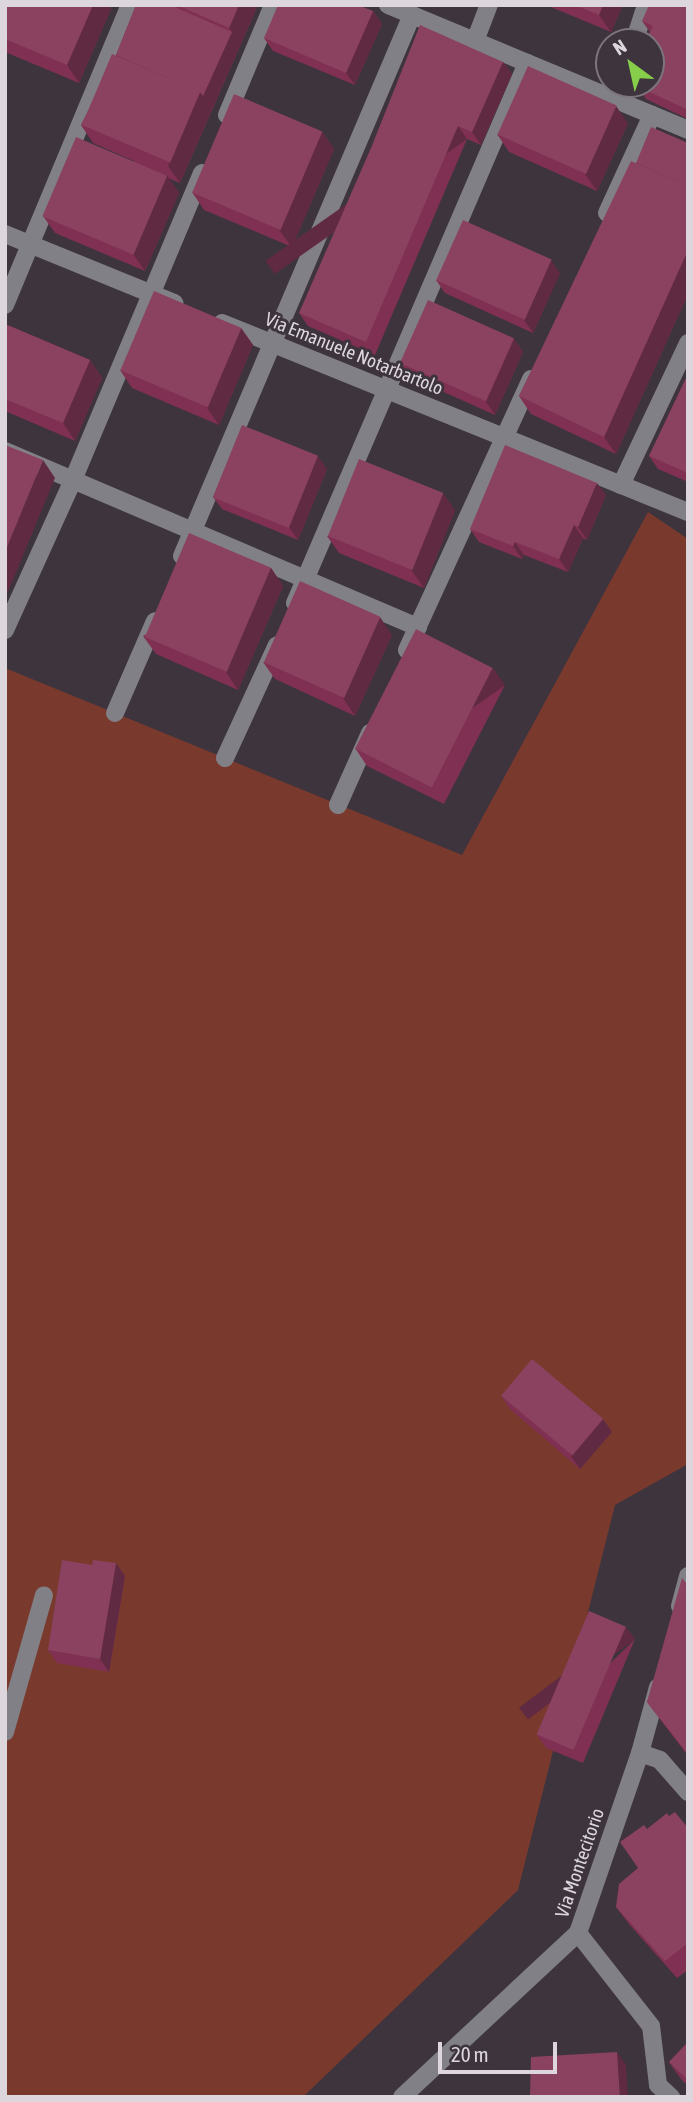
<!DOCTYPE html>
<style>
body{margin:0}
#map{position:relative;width:693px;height:2102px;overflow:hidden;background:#3d343e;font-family:"Asap Condensed",sans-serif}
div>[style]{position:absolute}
.green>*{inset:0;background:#793a2d}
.minor>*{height:18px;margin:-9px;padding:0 9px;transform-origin:9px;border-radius:9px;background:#818086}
.wall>*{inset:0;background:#803052}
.shaded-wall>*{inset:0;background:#612a43;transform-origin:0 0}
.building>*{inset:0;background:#8a4260;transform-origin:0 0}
span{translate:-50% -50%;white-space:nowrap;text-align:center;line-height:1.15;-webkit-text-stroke:6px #3d343e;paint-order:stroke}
.street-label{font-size:19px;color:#ddd7dd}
.frame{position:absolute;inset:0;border:7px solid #ddd7dd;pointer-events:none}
.north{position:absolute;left:595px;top:28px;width:70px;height:70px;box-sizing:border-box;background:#3d343e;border:2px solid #7d757e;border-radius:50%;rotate:327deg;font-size:19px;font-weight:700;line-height:28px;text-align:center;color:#ddd7dd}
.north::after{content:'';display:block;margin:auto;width:24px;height:32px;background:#87cf4b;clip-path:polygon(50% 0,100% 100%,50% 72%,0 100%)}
.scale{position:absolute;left:438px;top:2042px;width:119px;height:32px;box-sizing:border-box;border:4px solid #ddd7dd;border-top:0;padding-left:9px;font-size:21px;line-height:24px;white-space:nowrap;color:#ddd7dd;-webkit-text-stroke:5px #3d343e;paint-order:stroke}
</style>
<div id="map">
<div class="green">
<i style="clip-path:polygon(648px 512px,688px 539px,688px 1464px,615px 1505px,518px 1890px,303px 2097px,5px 2097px,5px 668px,462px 855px)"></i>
</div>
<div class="minor">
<i style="left:388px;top:5px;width:325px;rotate:22.6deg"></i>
<i style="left:475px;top:41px;width:39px;rotate:-69deg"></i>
<i style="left:634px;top:42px;width:39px;rotate:-72deg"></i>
<i style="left:227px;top:115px;width:119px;rotate:-67.3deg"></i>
<i style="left:607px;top:213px;width:108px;rotate:-65.3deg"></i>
<i style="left:5px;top:234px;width:183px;rotate:22.2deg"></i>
<i style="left:5px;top:305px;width:325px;rotate:-67.4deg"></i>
<i style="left:222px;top:323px;width:503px;rotate:22.08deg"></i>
<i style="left:5px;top:451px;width:449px;rotate:23.1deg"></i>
<i style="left:621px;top:485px;width:157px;rotate:-64.7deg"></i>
<i style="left:182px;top:556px;width:588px;rotate:-66.97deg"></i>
<i style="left:295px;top:603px;width:588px;rotate:-66.75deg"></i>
<i style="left:5px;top:630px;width:165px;rotate:-65.6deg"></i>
<i style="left:73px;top:480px;width:333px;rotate:-67.2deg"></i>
<i style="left:407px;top:650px;width:298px;rotate:-65.4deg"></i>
<i style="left:115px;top:713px;width:100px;rotate:-66.5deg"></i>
<i style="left:225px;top:758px;width:124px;rotate:-65.3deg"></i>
<i style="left:338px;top:805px;width:79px;rotate:-66deg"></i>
<i style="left:680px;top:1606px;width:31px;rotate:-75deg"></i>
<i style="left:5px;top:1732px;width:142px;rotate:-74.1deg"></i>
<i style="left:640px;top:1753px;width:21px;rotate:19deg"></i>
<i style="left:660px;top:1760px;width:43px;rotate:48.8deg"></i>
<i style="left:578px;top:1933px;width:118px;rotate:51.9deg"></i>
<i style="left:651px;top:2026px;width:59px;rotate:83.2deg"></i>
<i style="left:658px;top:2085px;width:18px;rotate:43deg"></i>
<i style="left:402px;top:2097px;width:241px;rotate:-43deg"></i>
<i style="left:578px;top:1933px;width:190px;rotate:-71deg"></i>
<i style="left:640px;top:1753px;width:68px;rotate:-74.7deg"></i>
</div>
<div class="wall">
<i style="clip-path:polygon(5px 5px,108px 5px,111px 9px,79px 83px,5px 52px)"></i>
<i style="clip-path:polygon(136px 5px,258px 5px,180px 183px,168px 178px,179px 193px,145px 271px,55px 233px,43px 216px,134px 161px,93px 143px,81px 125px,116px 55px)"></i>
<i style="clip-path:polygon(546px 5px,623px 5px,611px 32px)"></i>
<i style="clip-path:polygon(688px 5px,688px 119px,646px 99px,637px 86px,651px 84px,651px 42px,650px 32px,642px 21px)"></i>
<i style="clip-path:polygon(373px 11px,382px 24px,355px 85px,273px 51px,264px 38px)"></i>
<i style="clip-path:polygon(503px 62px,512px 74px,481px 145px,467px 139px,375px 355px,308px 326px,299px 313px)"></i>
<i style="clip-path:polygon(628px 123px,597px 191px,509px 152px,497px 134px)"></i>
<i style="clip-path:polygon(322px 132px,334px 149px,292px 247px,204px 210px,192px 192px)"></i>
<i style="clip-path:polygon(688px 143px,688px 294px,616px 454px,531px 414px,519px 396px,636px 163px)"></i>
<i style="clip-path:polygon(560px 273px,533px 333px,445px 293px,436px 280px)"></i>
<i style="clip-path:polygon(5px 324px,90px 360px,102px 378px,75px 441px,5px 411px)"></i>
<i style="clip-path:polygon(241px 328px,253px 345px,219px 425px,132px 388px,120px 370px)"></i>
<i style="clip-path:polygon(514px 339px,523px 352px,495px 415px,408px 376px,399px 363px)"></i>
<i style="clip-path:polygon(688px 374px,688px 482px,658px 469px,649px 456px)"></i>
<i style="clip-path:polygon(327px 469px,298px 540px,222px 509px,213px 497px)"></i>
<i style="clip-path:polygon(606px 495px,587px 540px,583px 538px,568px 572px,524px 555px,522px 559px,479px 542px,470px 529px)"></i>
<i style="clip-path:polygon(455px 510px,424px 588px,339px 553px,327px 536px)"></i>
<i style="clip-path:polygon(271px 568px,283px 586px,238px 690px,156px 654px,143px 636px)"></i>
<i style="clip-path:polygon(392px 635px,355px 716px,275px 679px,263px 662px)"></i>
<i style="clip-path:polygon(505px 685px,444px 804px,367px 766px,355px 748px)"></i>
<i style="clip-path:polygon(501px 1396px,603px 1419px,612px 1432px,580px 1469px,510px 1409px)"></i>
<i style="clip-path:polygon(125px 1576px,109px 1672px,57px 1663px,48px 1650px)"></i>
<i style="clip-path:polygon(688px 1585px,688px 1756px,647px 1702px)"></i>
<i style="clip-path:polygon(635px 1639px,583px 1763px,546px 1748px,537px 1735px)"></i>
<i style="clip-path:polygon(669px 1816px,688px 1828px,688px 1970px,677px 1978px,629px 1924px,616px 1907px,638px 1868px,647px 1829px)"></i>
<i style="clip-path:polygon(688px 2042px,688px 2086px,681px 2079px,669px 2062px)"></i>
</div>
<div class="shaded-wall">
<i style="clip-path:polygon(93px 5px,108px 5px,111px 9px,79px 83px,67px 65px)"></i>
<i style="clip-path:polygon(239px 5px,258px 5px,212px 109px,203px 96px,232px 32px,229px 28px)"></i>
<i style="clip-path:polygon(603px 5px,623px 5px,611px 32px,599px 15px)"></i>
<i style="clip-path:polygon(373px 11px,382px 24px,355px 85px,346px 73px)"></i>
<i style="clip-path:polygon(503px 62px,512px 74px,481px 145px,472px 132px)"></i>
<i style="clip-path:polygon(200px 92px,212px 109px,180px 183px,168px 166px)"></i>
<i style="clip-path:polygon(616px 106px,628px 123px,597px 191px,585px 174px)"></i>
<i style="left:458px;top:126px;width:16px;height:235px;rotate:55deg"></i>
<i style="clip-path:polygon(322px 132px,334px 149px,292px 247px,279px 230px)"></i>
<i style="clip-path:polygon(167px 175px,179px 193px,145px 271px,133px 254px)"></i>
<i style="clip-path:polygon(688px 250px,688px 294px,616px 454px,604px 437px)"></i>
<i style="clip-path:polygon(551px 260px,560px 273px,533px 333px,524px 320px)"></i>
<i style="clip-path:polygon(241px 328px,253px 345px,219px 425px,207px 408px)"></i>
<i style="clip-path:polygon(514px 339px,523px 352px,495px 415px,486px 402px)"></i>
<i style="clip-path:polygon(90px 360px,102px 378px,75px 441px,63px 423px)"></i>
<i style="clip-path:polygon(318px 456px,327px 469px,298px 540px,289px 527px)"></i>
<i style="clip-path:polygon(43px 460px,55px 478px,5px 599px,5px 552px)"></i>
<i style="clip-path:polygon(597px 483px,606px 495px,587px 540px,578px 527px)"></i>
<i style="clip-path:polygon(443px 493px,455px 510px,424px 588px,411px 570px)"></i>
<i style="clip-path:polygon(574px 525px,583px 538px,568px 572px,559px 559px)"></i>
<i style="clip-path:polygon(515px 542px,524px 555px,522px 559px,513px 546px)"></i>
<i style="clip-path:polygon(271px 568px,283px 586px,238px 690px,226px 672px)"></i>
<i style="clip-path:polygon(380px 617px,392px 635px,355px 716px,343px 698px)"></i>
<i style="left:493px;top:668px;width:21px;height:134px;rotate:55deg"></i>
<i style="clip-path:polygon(603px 1419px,612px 1432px,580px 1469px,571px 1456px)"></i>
<i style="clip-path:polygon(116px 1563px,125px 1576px,109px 1672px,100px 1659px)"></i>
<i style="left:626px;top:1627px;width:15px;height:134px;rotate:53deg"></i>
<i style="clip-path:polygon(617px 2052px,626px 2065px,628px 2097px,620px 2097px)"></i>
</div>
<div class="building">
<i style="clip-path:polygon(5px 5px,93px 5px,67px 65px,5px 39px)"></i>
<i style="clip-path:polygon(136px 5px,170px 5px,232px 32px,203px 96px,200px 92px,116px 55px)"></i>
<i style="clip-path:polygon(177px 5px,239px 5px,229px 28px)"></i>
<i style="clip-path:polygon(278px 5px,358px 5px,373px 11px,346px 73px,264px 38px)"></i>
<i style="clip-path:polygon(575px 5px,603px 5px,599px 15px)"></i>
<i style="clip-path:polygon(649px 5px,688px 5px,688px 110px,637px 86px,638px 84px,651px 84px,651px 56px,654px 50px,651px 49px,651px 42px,645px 42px,653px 26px,642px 21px)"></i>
<i style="clip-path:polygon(420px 25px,503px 62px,472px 132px,458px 126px,366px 342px,299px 313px,371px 148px)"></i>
<i style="left:112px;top:54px;width:96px;height:77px;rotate:23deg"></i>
<i style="left:528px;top:66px;width:97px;height:75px;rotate:24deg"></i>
<i style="left:234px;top:94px;width:96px;height:107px;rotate:23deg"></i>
<i style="clip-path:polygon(651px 127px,688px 143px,688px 186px,636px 163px)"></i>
<i style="left:76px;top:137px;width:99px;height:86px;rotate:23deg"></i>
<i style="clip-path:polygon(631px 161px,688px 186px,688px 250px,604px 437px,519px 396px)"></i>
<i style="left:463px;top:220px;width:97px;height:66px;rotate:24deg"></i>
<i style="left:154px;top:291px;width:95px;height:86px;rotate:23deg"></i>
<i style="left:428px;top:300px;width:94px;height:69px;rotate:24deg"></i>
<i style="clip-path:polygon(5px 324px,90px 360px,63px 423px,5px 399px)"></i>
<i style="clip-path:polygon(688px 374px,688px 473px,649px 456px)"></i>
<i style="left:242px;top:425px;width:82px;height:78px;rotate:22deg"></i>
<i style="clip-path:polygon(5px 445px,43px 460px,5px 552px)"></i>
<i style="clip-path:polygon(505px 445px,597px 483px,578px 527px,574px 525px,559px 559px,515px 542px,513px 546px,470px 529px)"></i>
<i style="left:359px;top:459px;width:91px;height:83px;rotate:22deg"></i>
<i style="left:189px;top:533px;width:89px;height:113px;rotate:23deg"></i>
<i style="left:300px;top:581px;width:88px;height:89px;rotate:24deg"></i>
<i style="left:416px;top:629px;width:86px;height:134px;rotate:27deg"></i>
<i style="left:532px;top:1359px;width:93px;height:48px;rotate:40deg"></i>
<i style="clip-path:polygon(62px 1560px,92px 1565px,93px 1560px,116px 1563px,100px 1659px,48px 1650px)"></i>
<i style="clip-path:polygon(682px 1578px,688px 1585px,688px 1754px,647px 1702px)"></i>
<i style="left:589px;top:1611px;width:40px;height:134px;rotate:23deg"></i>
<i style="clip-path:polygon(675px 1812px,688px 1828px,688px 1943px,665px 1961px,616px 1907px,619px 1884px,638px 1868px,620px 1842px,644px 1825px,647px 1829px,667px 1813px,669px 1816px)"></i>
<i style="clip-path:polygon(688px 2042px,688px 2080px,669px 2062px)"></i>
<i style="clip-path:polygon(617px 2052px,620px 2097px,530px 2097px,531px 2057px)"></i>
</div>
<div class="street-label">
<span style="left:354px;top:354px;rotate:22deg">Via Emanuele Notarbartolo</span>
<span style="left:580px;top:1863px;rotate:-71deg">Via Montecitorio</span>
</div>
<div class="frame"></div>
<div class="north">N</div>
<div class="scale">20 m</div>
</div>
